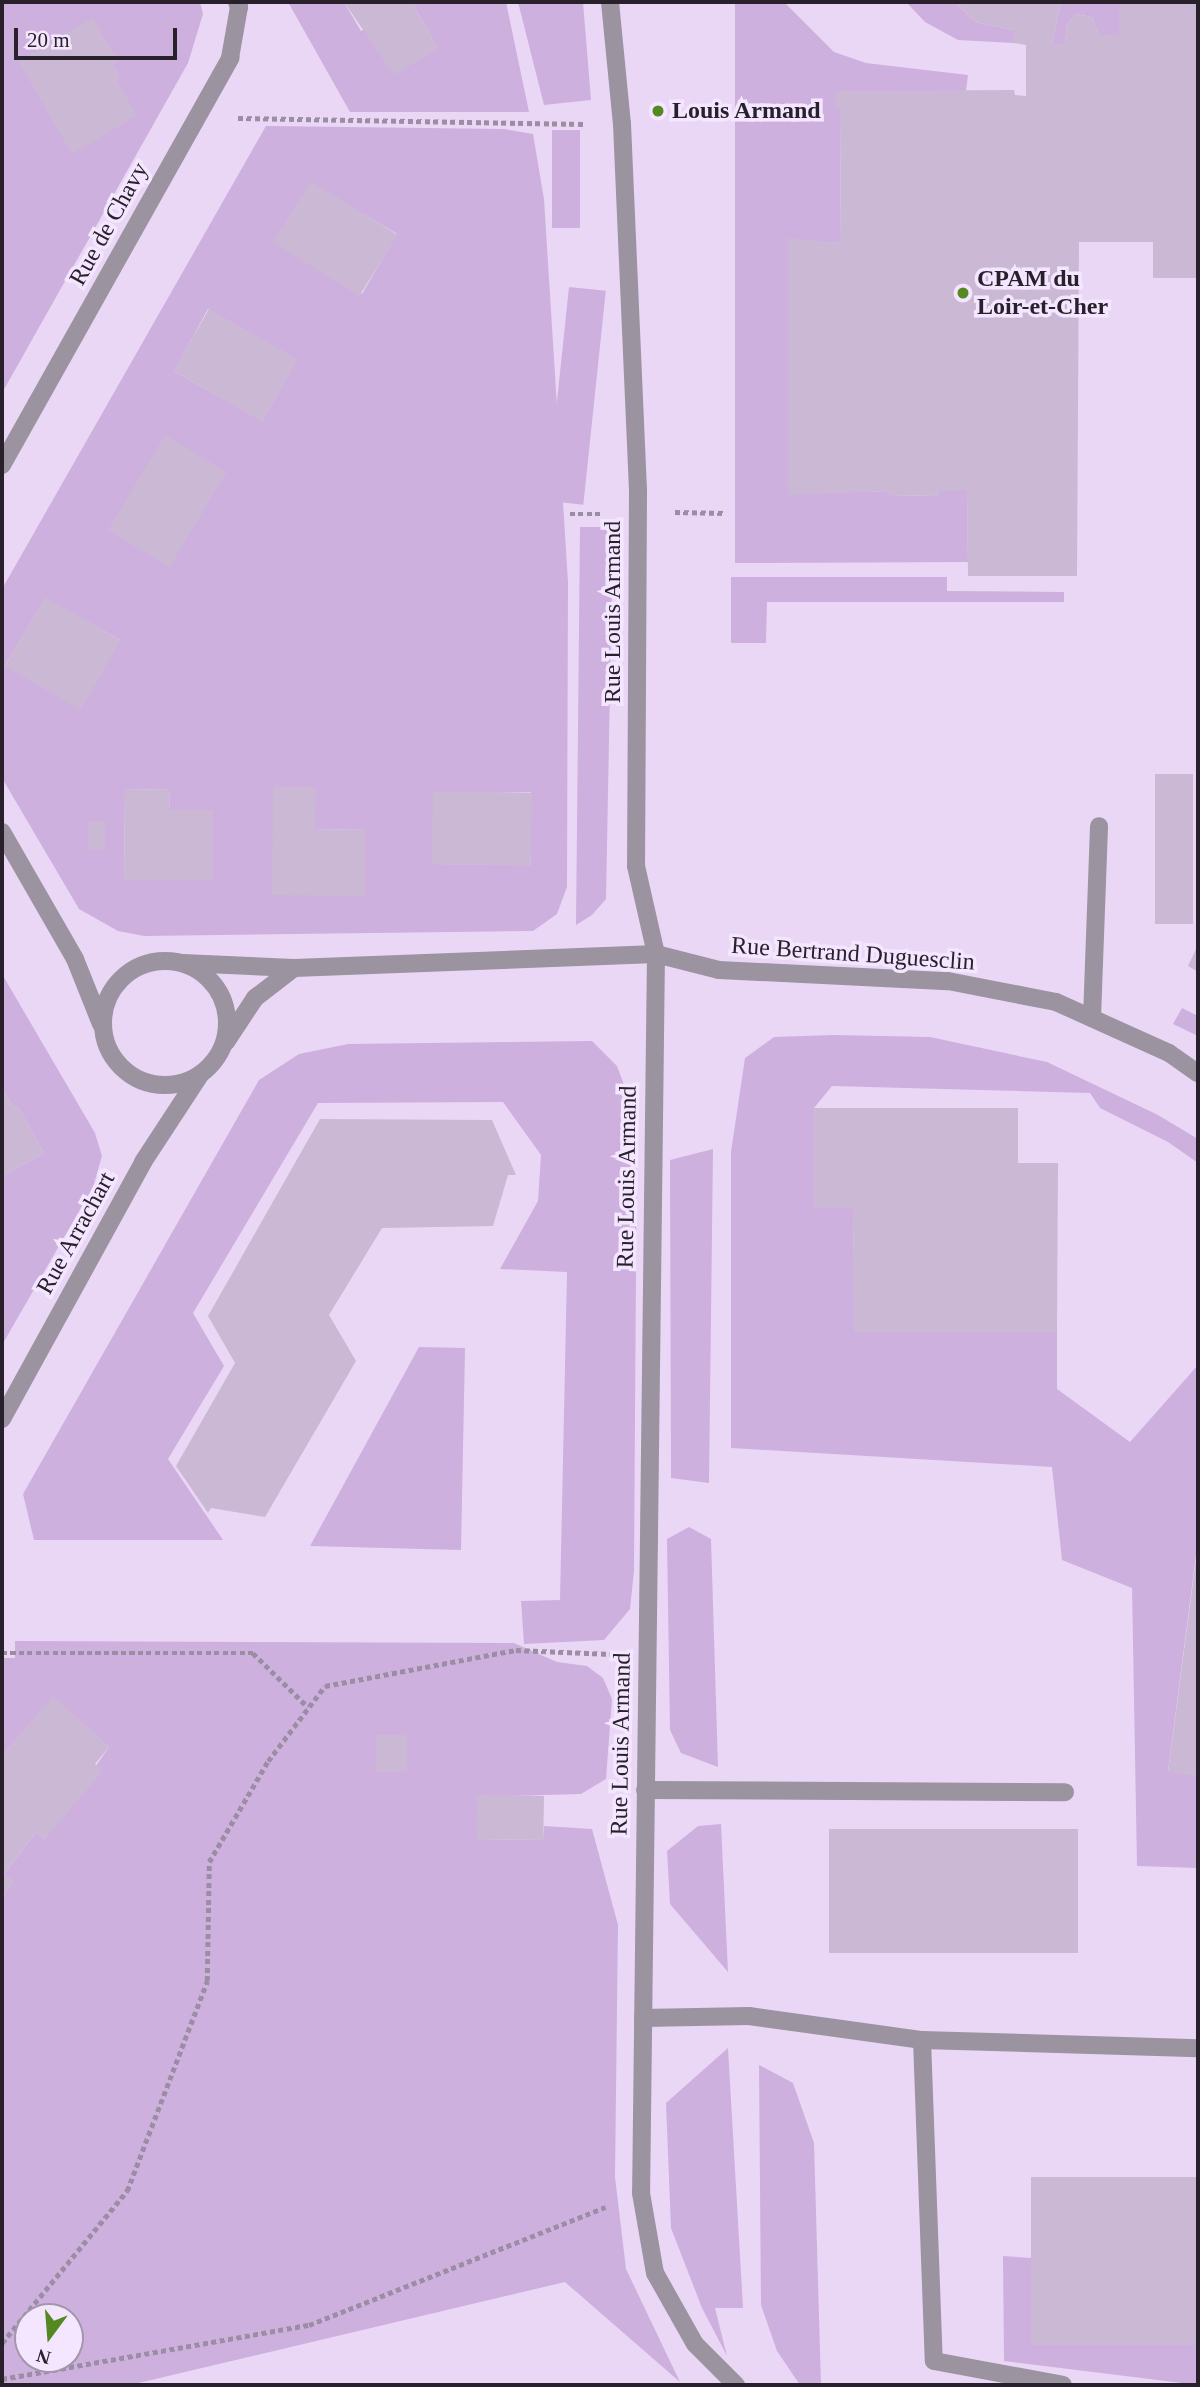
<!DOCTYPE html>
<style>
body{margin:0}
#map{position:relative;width:1200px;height:2387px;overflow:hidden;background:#ead7f6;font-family:Georgia,serif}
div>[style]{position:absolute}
.green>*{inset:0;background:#cdb0de;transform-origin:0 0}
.building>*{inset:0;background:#cab8d5;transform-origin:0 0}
.path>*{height:4.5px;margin-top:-2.25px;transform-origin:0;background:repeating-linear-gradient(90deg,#9b8da4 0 5px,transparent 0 8.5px)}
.service>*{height:18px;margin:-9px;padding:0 9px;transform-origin:9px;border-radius:9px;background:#9b939f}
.minor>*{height:18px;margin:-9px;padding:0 9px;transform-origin:9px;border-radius:9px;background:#9b939f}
.minor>.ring{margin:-9px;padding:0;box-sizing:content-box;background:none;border:18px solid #9b939f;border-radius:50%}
.tertiary>*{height:18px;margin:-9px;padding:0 9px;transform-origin:9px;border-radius:9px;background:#9b939f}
.dots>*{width:19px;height:19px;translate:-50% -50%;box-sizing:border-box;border:4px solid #f5e6ff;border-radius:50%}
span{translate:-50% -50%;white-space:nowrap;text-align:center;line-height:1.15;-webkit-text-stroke:7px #f5e6ff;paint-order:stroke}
.poi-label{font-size:24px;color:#28212c;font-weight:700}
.left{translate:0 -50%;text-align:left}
.street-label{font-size:24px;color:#28212c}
.frame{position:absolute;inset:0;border:4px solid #28212c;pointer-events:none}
.north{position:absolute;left:14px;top:2303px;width:70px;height:70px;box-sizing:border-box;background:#f5e6ff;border:2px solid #a397ab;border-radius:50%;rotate:196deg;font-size:19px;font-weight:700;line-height:28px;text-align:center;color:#28212c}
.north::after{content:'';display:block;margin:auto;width:24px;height:32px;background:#548922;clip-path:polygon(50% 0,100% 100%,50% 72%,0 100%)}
.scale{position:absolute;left:14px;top:28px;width:163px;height:32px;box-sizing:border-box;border:4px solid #28212c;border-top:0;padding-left:9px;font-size:21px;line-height:24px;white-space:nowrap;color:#28212c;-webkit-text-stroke:5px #f5e6ff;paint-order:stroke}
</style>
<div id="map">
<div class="green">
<i style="clip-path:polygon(2px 2px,200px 2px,203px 14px,188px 63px,2px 393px)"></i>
<i style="clip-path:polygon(288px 2px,344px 2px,361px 31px,366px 28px,438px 49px,412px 2px,506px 2px,529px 112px,350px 112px)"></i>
<i style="clip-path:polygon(518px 2px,583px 2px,591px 100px,544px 105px)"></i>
<i style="clip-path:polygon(735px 2px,784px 2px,834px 52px,866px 63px,968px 75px,966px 91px,841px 108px,840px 243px,788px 239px,788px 494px,889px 491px,890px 495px,937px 496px,939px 491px,967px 491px,968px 562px,735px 563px)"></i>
<i style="clip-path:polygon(906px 2px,955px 2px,975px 22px,1014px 30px,1014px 43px,958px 40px,925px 22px)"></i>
<i style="clip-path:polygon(1061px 2px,1119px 2px,1119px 35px,1099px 35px,1092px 17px,1075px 14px,1067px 25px,1065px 44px,1052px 44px)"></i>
<i style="clip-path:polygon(evenodd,266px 126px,504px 129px,533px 134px,544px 199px,568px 582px,567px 887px,557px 914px,533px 931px,144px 936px,118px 931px,79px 909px,2px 778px,2px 589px,266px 126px,320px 188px,397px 234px,362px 294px,276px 243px,320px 188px,266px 126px,208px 309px,297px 360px,262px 421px,174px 371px,208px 309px,266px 126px,45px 598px,120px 640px,81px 708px,5px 666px,45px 598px,266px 126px,273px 787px,315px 829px,365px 830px,364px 895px,273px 787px,266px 126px,169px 789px,170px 810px,213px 811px,213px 880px,124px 880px,125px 790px,169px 789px,266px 126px,433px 792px,531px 792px,531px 865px,433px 864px,433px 792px,266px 126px,89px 821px,105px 821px,105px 849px,89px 850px,89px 821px)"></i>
<i style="left:552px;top:130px;width:28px;height:98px"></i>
<i style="left:569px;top:287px;width:37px;height:215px;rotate:6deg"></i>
<i style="clip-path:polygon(580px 527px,613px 527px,606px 899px,592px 915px,576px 925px)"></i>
<i style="clip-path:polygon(731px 577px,947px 577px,947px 591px,1064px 592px,1064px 602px,767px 602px,766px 643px,731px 643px)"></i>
<i style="clip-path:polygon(2px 974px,95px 1133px,102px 1156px,93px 1187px,2px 1345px,2px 1176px,44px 1153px,18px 1107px,14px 1108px,2px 1088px)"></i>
<i style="clip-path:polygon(1182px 1008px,1198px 1016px,1198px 1036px,1173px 1024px)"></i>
<i style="clip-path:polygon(833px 1035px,930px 1037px,1047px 1062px,1158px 1115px,1198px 1139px,1198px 1163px,1168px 1142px,1100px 1108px,1090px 1093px,832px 1086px,814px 1108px,814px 1207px,853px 1208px,855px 1332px,1057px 1332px,1057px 1389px,1130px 1442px,1198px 1365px,1198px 1540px,1168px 1771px,1198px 1776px,1198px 1868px,1137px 1866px,1132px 1588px,1062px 1560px,1052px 1467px,731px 1448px,731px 1152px,745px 1058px,774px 1037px)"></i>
<i style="clip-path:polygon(592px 1041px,617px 1066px,637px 1119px,634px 1571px,630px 1609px,604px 1640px,524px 1644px,521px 1601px,560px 1600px,567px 1272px,500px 1269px,538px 1201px,541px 1155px,503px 1102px,318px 1103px,193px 1313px,224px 1366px,168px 1459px,223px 1540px,34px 1540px,23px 1494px,259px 1080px,299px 1054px,348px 1044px)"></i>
<i style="clip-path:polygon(713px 1149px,709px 1483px,671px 1478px,670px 1160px)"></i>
<i style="clip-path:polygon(419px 1347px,465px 1348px,461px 1550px,310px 1546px)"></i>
<i style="clip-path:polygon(689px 1527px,711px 1539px,718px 1767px,681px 1753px,670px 1730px,667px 1539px)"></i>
<i style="clip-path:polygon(evenodd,15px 1641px,514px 1643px,557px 1662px,587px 1666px,603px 1678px,612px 1699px,606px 1779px,581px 1794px,477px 1797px,478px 1839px,543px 1840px,544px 1826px,592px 1829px,618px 1925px,615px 2177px,626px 2269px,680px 2382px,565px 2282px,130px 2385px,2px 2385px,2px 1899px,13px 1882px,4px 1874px,36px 1832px,45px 1839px,109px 1747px,53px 1697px,2px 1756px,2px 1658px,15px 1658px,15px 1641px,28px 2317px,70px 2317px,70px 2359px,28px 2359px,28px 2317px)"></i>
<i style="clip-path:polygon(721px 1824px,728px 1972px,670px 1904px,667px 1851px,698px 1826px)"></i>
<i style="clip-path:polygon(728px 2048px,743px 2308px,715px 2308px,727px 2356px,702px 2308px,671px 2228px,666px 2103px)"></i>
<i style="clip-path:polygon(759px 2065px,793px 2083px,814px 2143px,821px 2385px,800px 2385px,777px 2351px,761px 2305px)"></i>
<i style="clip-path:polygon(1003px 2256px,1031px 2258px,1031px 2344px,1198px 2345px,1198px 2385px,1004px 2361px)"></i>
</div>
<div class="building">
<i style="clip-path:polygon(344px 2px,412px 2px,438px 49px,394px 75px)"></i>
<i style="clip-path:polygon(955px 2px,1061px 2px,1052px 44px,1065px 44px,1067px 25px,1075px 14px,1092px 17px,1099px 35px,1119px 35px,1119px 2px,1198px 2px,1198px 278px,1153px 278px,1153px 242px,1079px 242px,1077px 576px,968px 576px,967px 491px,939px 491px,937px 496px,890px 495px,889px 491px,788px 495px,788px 238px,840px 243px,841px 108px,836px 108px,836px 91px,1014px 90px,1015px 95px,1026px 96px,1026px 45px,1014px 43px,1014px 30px,975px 22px)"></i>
<i style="clip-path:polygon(93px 18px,118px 61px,113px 64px,121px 77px,117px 80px,137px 116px,72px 154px,18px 61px)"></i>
<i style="left:311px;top:181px;width:102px;height:72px;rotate:32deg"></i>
<i style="left:209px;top:309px;width:102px;height:71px;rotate:30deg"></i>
<i style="left:165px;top:435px;width:72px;height:111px;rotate:31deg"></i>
<i style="left:45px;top:597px;width:87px;height:80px;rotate:30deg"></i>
<i style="left:1193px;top:774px;width:150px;height:38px;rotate:90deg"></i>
<i style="clip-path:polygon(273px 787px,316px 787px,315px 829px,365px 830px,365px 896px,272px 895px)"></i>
<i style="clip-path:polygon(169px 789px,170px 810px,213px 810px,213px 880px,124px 880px,125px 790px)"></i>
<i style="left:433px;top:791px;width:99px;height:73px;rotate:1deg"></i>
<i style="left:88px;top:821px;width:17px;height:29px"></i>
<i style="clip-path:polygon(1198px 945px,1198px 972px,1188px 966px)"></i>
<i style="clip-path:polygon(2px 1088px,14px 1108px,18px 1107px,44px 1153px,2px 1176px)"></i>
<i style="clip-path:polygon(814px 1108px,1018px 1108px,1018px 1163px,1058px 1163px,1057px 1332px,854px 1332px,853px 1208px,814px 1208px)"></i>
<i style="clip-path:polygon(320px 1119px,492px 1120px,516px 1175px,508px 1175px,493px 1226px,382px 1228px,329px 1315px,356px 1361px,265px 1517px,211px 1508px,208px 1513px,176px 1466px,235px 1363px,208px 1316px)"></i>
<i style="clip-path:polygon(1197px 1552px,1198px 1553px,1198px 1776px,1168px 1772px)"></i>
<i style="clip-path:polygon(53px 1696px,109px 1747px,95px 1764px,103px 1771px,45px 1839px,36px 1832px,4px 1874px,14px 1881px,2px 1899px,2px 1756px)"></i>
<i style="left:376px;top:1735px;width:31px;height:37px"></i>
<i style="left:544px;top:1796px;width:44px;height:67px;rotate:91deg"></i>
<i style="left:829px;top:1829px;width:249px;height:124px"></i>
<i style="left:1198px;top:2177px;width:168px;height:167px;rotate:90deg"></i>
</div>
<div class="path">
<i style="left:238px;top:118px;width:348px;rotate:1deg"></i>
<i style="left:675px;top:512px;width:51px;rotate:1.1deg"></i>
<i style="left:570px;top:514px;width:30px"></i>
<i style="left:2px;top:1653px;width:251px"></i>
<i style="left:253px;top:1653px;width:77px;rotate:44.5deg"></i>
<i style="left:2px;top:2343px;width:197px;rotate:-50.6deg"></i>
<i style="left:127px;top:2191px;width:225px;rotate:-69.1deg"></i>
<i style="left:207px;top:1981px;width:119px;rotate:-89deg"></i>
<i style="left:209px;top:1862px;width:117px;rotate:-59.7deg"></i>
<i style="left:268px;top:1761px;width:94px;rotate:-52.8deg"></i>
<i style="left:325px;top:1686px;width:194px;rotate:-10.7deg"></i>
<i style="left:516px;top:1650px;width:95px;rotate:2.4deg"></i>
<i style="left:2px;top:2379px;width:312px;rotate:-10deg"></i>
<i style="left:309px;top:2325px;width:319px;rotate:-21.7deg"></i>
</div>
<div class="service">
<i style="left:1092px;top:1018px;width:192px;rotate:-87.9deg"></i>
<i style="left:645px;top:1790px;width:420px;rotate:0.3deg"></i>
<i style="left:643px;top:2018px;width:106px;rotate:-1.1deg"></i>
<i style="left:749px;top:2016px;width:175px;rotate:7.9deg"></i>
<i style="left:922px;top:2040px;width:276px;rotate:1.7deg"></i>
<i style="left:922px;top:2040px;width:321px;rotate:87.9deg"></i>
<i style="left:934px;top:2361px;width:131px;rotate:10.5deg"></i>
</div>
<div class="minor">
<i style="left:2px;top:465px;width:467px;rotate:-60.7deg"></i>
<i style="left:230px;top:58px;width:52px;rotate:-80deg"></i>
<i style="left:239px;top:7px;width:5px;rotate:-112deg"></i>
<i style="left:2px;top:832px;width:146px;rotate:60.1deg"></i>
<i style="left:75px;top:959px;width:70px;rotate:68.2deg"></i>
<i class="ring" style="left:103px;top:961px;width:106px;height:106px"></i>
<i style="left:183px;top:963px;width:111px;rotate:2.6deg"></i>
<i style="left:294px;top:968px;width:362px;rotate:-2.2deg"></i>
<i style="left:656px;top:954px;width:1239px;rotate:90.69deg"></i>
<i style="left:641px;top:2193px;width:81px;rotate:80.1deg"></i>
<i style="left:655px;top:2273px;width:81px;rotate:60.6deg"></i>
<i style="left:695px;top:2344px;width:58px;rotate:45deg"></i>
<i style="left:226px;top:1042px;width:53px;rotate:-56.6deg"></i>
<i style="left:255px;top:998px;width:49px;rotate:-37.6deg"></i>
<i style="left:2px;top:1419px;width:293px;rotate:-61.2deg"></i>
<i style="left:143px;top:1162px;width:104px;rotate:-56.8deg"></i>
</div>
<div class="tertiary">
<i style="left:610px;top:2px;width:123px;rotate:84.4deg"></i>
<i style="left:622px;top:124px;width:367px;rotate:87.5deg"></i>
<i style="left:638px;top:491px;width:375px;rotate:90.3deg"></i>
<i style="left:636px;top:866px;width:90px;rotate:77.2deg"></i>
<i style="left:656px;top:954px;width:65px;rotate:14.3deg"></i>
<i style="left:719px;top:970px;width:229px;rotate:2.8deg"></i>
<i style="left:948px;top:981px;width:110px;rotate:11deg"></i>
<i style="left:1056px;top:1002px;width:124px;rotate:24.3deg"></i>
<i style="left:1169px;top:1053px;width:35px;rotate:35deg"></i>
</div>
<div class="dots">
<i style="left:658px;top:111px;background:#548922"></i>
<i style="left:963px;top:293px;background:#548922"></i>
</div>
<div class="poi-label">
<span class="left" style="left:672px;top:111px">Louis Armand</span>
<span class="left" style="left:977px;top:293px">CPAM du<br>Loir-et-Cher</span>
</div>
<div class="street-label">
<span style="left:109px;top:224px;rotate:-61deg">Rue de Chavy</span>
<span style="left:613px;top:612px;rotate:-90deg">Rue Louis Armand</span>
<span style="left:853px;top:954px;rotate:4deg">Rue Bertrand Duguesclin</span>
<span style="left:627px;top:1177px;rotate:-89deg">Rue Louis Armand</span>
<span style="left:76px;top:1233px;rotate:-61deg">Rue Arrachart</span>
<span style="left:621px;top:1744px;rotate:-89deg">Rue Louis Armand</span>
</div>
<div class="frame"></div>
<div class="north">N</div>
<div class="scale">20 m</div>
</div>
